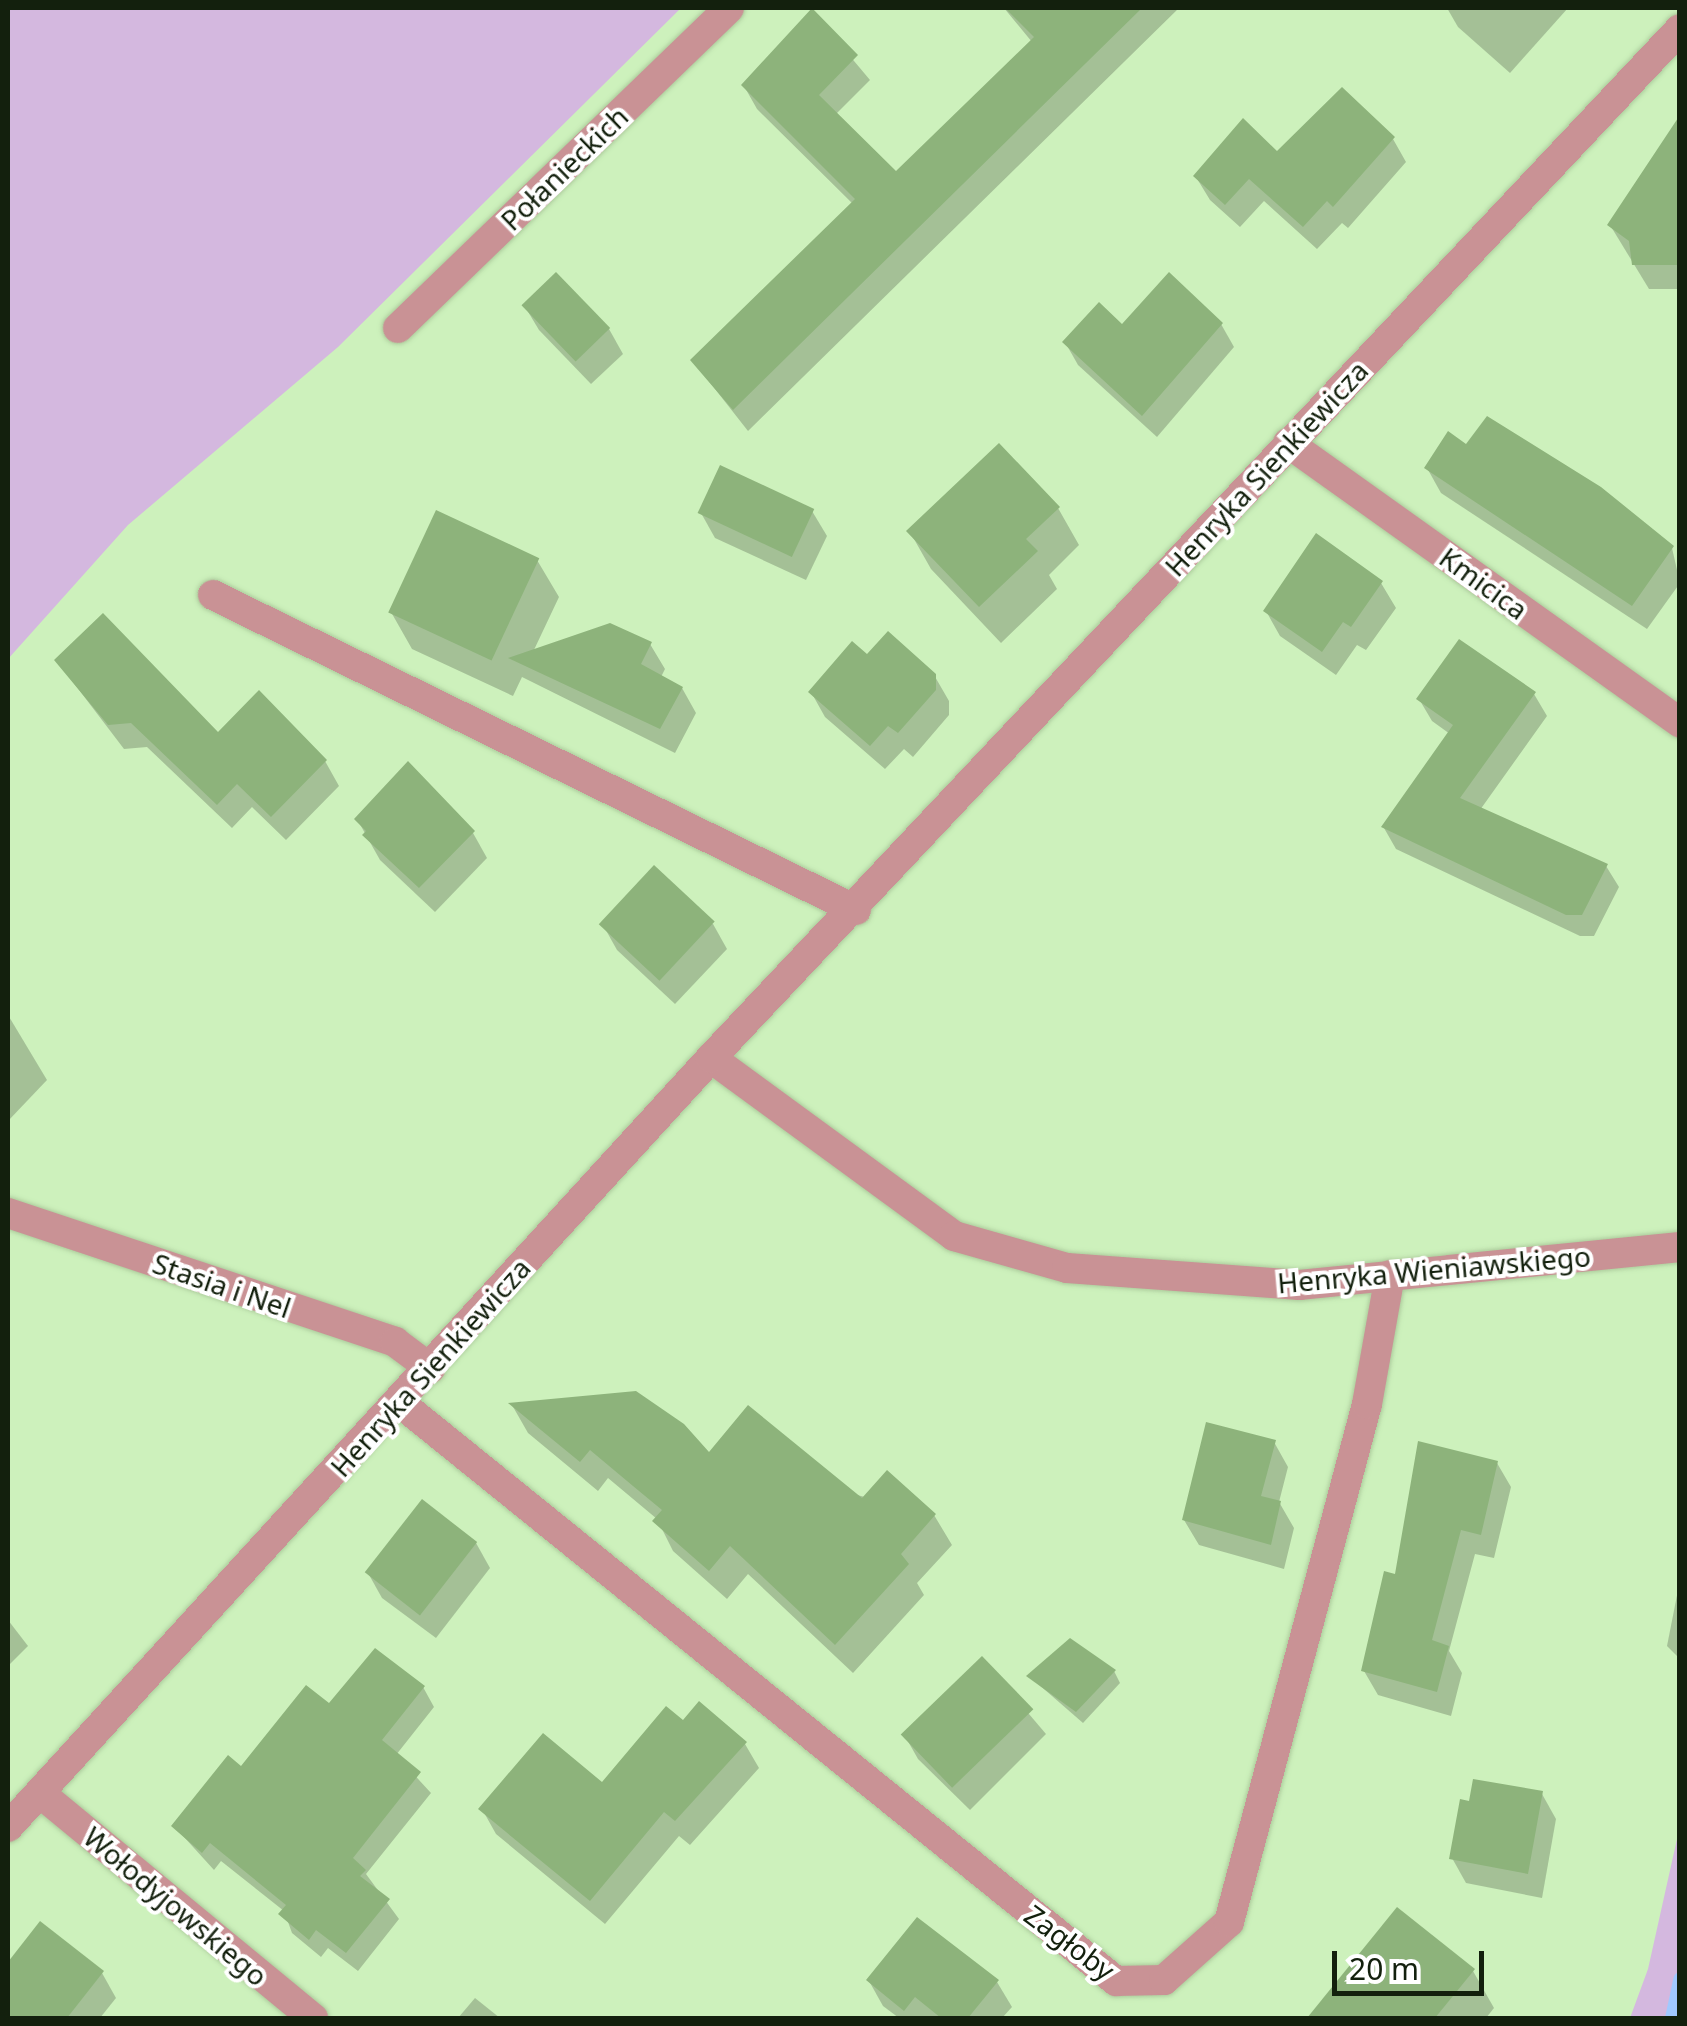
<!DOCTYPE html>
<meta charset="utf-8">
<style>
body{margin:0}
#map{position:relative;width:1687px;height:2026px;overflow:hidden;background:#cdf1bc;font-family:"Noto Sans",sans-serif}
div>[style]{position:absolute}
.green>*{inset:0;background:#d4b8df}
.shadow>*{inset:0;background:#0003}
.stream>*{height:15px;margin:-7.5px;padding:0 7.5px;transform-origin:7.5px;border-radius:7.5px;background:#a1c9ff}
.building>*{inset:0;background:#8db37b;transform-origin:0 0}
.roads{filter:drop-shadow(0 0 2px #accb9c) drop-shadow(0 0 2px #accb9c)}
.minor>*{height:30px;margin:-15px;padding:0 15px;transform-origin:15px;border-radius:15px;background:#c99295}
span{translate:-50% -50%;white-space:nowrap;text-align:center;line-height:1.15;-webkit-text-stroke:8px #fff;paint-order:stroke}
.street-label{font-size:28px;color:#13200d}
.frame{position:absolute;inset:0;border:10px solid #13200d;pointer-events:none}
.scale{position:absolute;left:1332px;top:1951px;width:152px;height:45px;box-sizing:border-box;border:5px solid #13200d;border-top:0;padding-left:12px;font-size:30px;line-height:35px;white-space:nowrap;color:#13200d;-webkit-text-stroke:8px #fff;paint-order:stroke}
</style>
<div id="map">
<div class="green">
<i style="clip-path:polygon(8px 8px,681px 8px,338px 347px,128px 525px,8px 659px)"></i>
<i style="clip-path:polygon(1679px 1830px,1679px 2018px,1630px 2018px,1648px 1969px)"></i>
</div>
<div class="shadow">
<i style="clip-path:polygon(1004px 8px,1179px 8px,748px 431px,693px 361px,854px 205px,757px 109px,744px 86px,812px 11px,870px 80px,835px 115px,896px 175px,1032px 42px)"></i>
<i style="clip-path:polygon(1447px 8px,1568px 8px,1510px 73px,1458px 27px)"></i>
<i style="clip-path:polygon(1393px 139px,1406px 162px,1348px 228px,1342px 223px,1317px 249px,1264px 201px,1240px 227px,1210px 200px,1196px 177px,1277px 154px)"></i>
<i style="clip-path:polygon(1680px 156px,1680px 289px,1649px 289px,1610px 225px)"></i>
<i style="clip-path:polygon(524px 305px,609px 329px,623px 354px,591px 384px,539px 330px)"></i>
<i style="clip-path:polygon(1221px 324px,1234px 347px,1157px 437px,1078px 365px,1065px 342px,1122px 327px)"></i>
<i style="clip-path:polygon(1467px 447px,1672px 548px,1680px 583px,1647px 629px,1441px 493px,1427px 468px)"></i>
<i style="clip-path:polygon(1058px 508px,1079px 545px,1049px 575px,1057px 589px,1001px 643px,931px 569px,910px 532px)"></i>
<i style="clip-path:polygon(812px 511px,827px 536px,806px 580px,715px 538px,701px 513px)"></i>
<i style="clip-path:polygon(537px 560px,559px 597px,533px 652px,650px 644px,665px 669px,661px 677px,682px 688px,696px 713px,675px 753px,522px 677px,513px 696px,412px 649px,391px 612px)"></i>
<i style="clip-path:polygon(1381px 583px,1396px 608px,1366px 650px,1357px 645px,1336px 675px,1280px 636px,1266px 611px)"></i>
<i style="clip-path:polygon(867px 658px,934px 675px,949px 701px,949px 715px,913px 757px,904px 749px,885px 769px,825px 717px,811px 692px)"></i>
<i style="clip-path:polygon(57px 661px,218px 736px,325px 761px,339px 786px,286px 840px,252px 807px,232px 828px,147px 747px,124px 749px)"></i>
<i style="clip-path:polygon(1534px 694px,1547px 716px,1480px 810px,1606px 866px,1619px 887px,1594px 936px,1580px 936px,1396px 849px,1384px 828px,1450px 734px,1432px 721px,1419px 699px)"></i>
<i style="clip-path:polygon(357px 819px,473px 833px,487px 858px,435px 912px,380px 860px)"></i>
<i style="clip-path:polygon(713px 924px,727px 949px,675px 1004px,617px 950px,603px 925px)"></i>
<i style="clip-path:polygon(8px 1015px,47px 1080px,8px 1121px)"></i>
<i style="clip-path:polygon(512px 1405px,934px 1515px,952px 1545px,917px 1583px,924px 1595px,853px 1673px,748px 1574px,727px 1599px,673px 1551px,657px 1519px,608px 1478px,598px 1491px,528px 1433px)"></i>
<i style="clip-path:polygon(1274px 1442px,1288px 1467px,1279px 1502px,1294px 1528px,1284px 1569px,1199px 1545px,1184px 1520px)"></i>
<i style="clip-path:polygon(1497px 1463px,1511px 1487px,1494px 1558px,1475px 1554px,1449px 1651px,1462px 1673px,1451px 1716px,1378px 1695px,1364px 1671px,1397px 1577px)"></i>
<i style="clip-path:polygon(476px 1543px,490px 1568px,436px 1638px,382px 1598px,368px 1573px)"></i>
<i style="clip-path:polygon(1680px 1580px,1680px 1659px,1667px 1646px)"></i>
<i style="clip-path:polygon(8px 1620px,28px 1646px,8px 1666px)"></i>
<i style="clip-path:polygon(982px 1659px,1046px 1734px,970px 1810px,918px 1759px,905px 1736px)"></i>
<i style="clip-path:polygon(1114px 1671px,1120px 1683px,1083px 1723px,1029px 1676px)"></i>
<i style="clip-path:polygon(423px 1687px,434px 1707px,396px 1755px,431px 1793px,366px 1874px,399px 1919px,358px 1971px,328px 1948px,321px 1957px,292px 1933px,284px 1911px,221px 1861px,214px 1870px,174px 1826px,330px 1706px)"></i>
<i style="clip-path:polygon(683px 1723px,745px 1744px,759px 1768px,690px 1845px,679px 1836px,605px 1924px,496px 1834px,482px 1809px,603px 1785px)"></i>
<i style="clip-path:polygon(1542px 1794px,1556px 1819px,1542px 1898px,1466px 1883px,1452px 1858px)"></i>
<i style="clip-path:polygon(917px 1921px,997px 1982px,1012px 2007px,1002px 2018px,899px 2018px,883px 2006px,869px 1981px)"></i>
<i style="clip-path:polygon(41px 1925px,102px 1973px,116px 1998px,100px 2018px,8px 2018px,8px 1966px)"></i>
<i style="clip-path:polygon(1473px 1971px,1494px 2008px,1486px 2018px,1323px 2018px,1318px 2010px)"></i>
<i style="clip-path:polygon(475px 1998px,500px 2018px,458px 2018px)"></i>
</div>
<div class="stream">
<i style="left:1672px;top:2018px;width:40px;rotate:-78deg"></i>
</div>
<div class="building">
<i style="clip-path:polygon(812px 8px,858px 55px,819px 95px,896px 171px,1034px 37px,1005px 8px,1142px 8px,733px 410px,690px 360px,855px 199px,741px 85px)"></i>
<i style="clip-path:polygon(1342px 87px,1395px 137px,1333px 207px,1327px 201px,1303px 227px,1249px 179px,1225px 205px,1193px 176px,1243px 118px,1277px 151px)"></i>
<i style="clip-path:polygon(1680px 115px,1680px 265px,1632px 265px,1629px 241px,1607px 225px)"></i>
<i style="left:556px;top:272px;width:78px;height:48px;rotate:46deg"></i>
<i style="clip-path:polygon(1169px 272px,1223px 323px,1142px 416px,1062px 342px,1099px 302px,1122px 324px)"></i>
<i style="clip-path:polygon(1487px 416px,1601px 487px,1674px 546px,1632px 606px,1424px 468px,1448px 431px,1466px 444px)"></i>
<i style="clip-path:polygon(999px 443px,1060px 507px,1026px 539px,1038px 551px,979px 607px,906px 531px)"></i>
<i style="left:720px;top:465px;width:104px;height:53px;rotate:25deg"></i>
<i style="left:436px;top:510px;width:114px;height:113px;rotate:25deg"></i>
<i style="clip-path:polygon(1316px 533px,1383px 581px,1351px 627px,1343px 622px,1322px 652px,1263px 611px)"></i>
<i style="clip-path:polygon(103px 613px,218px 732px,259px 690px,327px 760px,271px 817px,237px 784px,217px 805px,131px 723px,108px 725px,54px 660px)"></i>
<i style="clip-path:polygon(610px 623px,652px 642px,641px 664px,683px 687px,660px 729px,508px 658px)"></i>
<i style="clip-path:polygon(888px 631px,936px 674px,936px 690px,898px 733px,888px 726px,870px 746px,808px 692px,852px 641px,867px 654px)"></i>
<i style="clip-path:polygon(1459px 639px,1536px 692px,1460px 798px,1608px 864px,1582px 915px,1566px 915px,1381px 827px,1453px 725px,1416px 699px)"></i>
<i style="clip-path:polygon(408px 761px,475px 831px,419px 888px,362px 835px,366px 831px,354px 819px)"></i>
<i style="left:654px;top:865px;width:83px;height:81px;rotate:43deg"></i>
<i style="clip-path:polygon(636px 1391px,684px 1424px,709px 1452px,748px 1405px,862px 1498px,887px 1470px,936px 1514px,901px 1554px,909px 1564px,835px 1645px,730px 1546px,709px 1571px,652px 1521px,662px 1510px,633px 1486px,590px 1450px,580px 1462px,508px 1403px)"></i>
<i style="clip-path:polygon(1206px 1422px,1276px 1440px,1261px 1496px,1281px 1501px,1271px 1545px,1182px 1520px)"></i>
<i style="clip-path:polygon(1418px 1441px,1498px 1461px,1481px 1535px,1461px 1530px,1432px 1640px,1449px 1646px,1437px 1692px,1361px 1671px,1384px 1571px,1395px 1574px)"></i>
<i style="left:422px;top:1499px;width:70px;height:93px;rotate:38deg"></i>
<i style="clip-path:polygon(1070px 1638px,1116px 1670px,1076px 1712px,1026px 1676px)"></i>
<i style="clip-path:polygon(375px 1648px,425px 1686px,382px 1740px,421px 1772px,353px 1858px,366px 1870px,360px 1876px,390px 1899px,346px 1953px,316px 1930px,309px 1940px,278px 1914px,286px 1905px,210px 1843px,202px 1853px,171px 1826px,228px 1755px,241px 1766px,306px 1685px,329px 1703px)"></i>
<i style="left:982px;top:1656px;width:74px;height:113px;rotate:46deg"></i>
<i style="clip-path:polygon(699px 1701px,747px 1742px,675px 1821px,664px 1812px,590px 1901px,478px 1809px,543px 1733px,602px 1782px,666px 1706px,683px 1720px)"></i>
<i style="clip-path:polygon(1473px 1779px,1543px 1791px,1528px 1874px,1449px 1859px,1460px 1799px,1469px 1801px)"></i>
<i style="clip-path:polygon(1397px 1907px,1475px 1969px,1435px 2018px,1307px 2018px)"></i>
<i style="clip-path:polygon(917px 1917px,999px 1980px,968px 2018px,941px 2018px,915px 1997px,904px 2011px,866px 1980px)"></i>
<i style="clip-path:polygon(40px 1921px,104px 1971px,67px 2018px,8px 2018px,8px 1962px)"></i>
</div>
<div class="roads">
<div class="minor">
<i style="left:398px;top:328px;width:460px;rotate:-44deg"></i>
<i style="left:1288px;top:443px;width:482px;rotate:35.5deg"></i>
<i style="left:213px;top:595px;width:716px;rotate:26.1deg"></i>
<i style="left:711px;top:1058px;width:301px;rotate:36.2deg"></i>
<i style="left:954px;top:1236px;width:117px;rotate:15.8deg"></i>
<i style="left:1067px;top:1268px;width:233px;rotate:4.2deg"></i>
<i style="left:1299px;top:1285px;width:383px;rotate:-5.7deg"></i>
<i style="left:8px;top:1213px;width:408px;rotate:18.4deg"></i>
<i style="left:395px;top:1342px;width:44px;rotate:36.6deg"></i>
<i style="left:399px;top:1402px;width:922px;rotate:38.92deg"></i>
<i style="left:1116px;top:1981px;width:48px;rotate:-1.2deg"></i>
<i style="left:1164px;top:1980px;width:87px;rotate:-41.7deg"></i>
<i style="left:1229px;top:1922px;width:536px;rotate:-75.08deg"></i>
<i style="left:1367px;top:1404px;width:131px;rotate:-79.9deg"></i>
<i style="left:40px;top:1793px;width:354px;rotate:39.5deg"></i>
<i style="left:8px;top:1827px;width:1042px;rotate:-47.57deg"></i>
<i style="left:711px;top:1058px;width:1413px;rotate:-46.72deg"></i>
</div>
</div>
<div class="street-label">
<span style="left:564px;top:168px;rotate:-44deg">Połanieckich</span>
<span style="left:1266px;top:468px;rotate:-47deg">Henryka Sienkiewicza</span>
<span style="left:1484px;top:583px;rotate:36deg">Kmicica</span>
<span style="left:1434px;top:1269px;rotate:-5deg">Henryka Wieniawskiego</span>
<span style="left:222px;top:1285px;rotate:19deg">Stasia i Nel</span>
<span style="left:430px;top:1367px;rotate:-48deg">Henryka Sienkiewicza</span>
<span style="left:176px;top:1906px;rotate:40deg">Wołodyjowskiego</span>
<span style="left:1070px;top:1942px;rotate:37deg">Zagłoby</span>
</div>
<div class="frame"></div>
<div class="scale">20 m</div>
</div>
